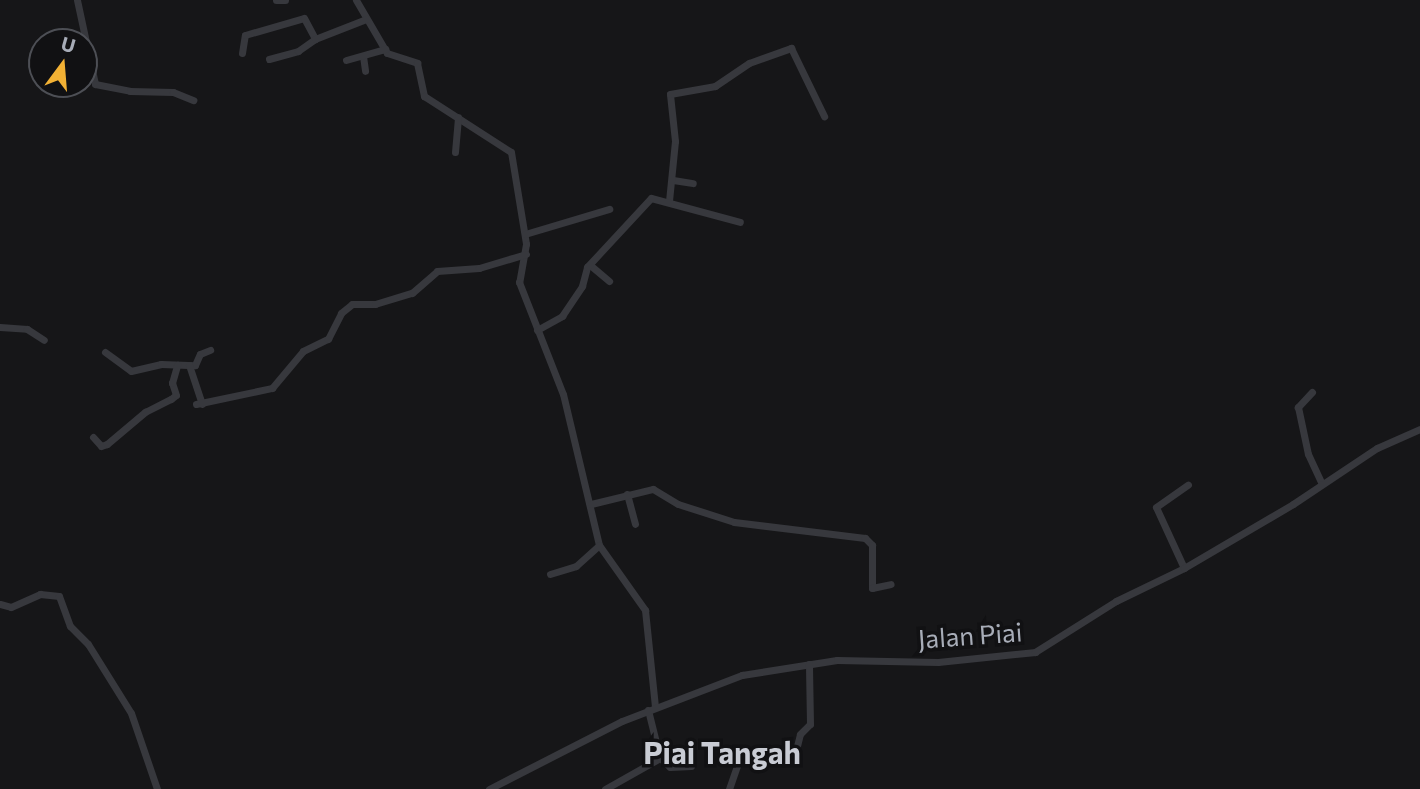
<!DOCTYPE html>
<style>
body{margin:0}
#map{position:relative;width:1420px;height:789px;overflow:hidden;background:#161618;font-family:Commissioner,sans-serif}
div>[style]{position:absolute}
.minor>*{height:7px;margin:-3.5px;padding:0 3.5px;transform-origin:3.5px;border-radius:3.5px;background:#37383d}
span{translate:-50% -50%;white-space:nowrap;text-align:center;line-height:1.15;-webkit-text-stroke:7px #111113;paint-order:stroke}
.street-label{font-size:26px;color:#a8adb8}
.quarter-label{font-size:30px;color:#c9ccd4;font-weight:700}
.north{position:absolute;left:28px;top:28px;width:70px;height:70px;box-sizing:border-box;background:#111113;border:2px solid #4d4f55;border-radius:50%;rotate:16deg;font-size:19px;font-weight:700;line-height:28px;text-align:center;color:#a8adb8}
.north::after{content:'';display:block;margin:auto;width:24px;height:32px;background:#f2b134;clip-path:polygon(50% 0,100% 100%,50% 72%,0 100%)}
</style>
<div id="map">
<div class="minor">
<i style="left:77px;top:0;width:86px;rotate:77.9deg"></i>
<i style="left:95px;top:84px;width:36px;rotate:11deg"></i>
<i style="left:130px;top:91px;width:43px;rotate:1.3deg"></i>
<i style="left:173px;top:92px;width:22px;rotate:22deg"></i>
<i style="left:276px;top:0;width:9px"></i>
<i style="left:356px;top:0;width:61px;rotate:59.7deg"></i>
<i style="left:387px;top:53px;width:32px;rotate:18deg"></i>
<i style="left:417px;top:63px;width:34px;rotate:78deg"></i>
<i style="left:424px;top:96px;width:103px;rotate:32.8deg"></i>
<i style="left:511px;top:152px;width:93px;rotate:80.7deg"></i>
<i style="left:526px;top:244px;width:39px;rotate:100deg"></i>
<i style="left:519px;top:282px;width:120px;rotate:68.6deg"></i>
<i style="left:563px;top:394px;width:155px;rotate:76.6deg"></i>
<i style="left:599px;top:545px;width:80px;rotate:54.7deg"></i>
<i style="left:645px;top:610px;width:98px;rotate:84.1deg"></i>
<i style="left:242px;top:53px;width:18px;rotate:-81deg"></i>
<i style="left:245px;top:35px;width:61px;rotate:-16.1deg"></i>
<i style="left:304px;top:18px;width:24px;rotate:62deg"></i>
<i style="left:363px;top:56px;width:15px;rotate:82deg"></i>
<i style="left:269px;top:59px;width:30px;rotate:-15deg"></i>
<i style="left:298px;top:51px;width:21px;rotate:-35deg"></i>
<i style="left:315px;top:39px;width:55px;rotate:-21.4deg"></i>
<i style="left:346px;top:60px;width:41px;rotate:-15.8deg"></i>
<i style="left:455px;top:152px;width:35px;rotate:-85deg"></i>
<i style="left:673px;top:180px;width:20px;rotate:9deg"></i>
<i style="left:669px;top:201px;width:60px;rotate:-84.3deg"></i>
<i style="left:675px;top:141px;width:47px;rotate:-96.1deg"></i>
<i style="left:670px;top:94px;width:46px;rotate:-10.1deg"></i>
<i style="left:715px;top:86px;width:41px;rotate:-34.1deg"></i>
<i style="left:749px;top:63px;width:45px;rotate:-19.7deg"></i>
<i style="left:791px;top:48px;width:76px;rotate:64.1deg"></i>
<i style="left:525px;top:234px;width:88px;rotate:-16.6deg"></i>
<i style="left:590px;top:265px;width:25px;rotate:40deg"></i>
<i style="left:0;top:327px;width:27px;rotate:4deg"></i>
<i style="left:27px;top:329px;width:20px;rotate:33deg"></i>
<i style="left:537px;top:330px;width:29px;rotate:-29deg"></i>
<i style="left:562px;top:316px;width:36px;rotate:-56deg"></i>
<i style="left:582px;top:286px;width:20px;rotate:-75deg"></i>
<i style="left:587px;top:267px;width:94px;rotate:-47.2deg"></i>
<i style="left:651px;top:198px;width:92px;rotate:15.1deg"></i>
<i style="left:105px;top:352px;width:32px;rotate:36deg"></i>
<i style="left:131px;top:371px;width:31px;rotate:-13deg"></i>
<i style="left:161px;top:364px;width:34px;rotate:2deg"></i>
<i style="left:195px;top:365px;width:12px;rotate:-66deg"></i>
<i style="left:200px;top:354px;width:11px;rotate:-22deg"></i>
<i style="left:189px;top:365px;width:41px;rotate:71.6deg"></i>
<i style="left:1312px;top:392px;width:21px;rotate:133deg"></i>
<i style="left:1298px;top:407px;width:48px;rotate:78deg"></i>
<i style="left:1308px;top:454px;width:33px;rotate:65deg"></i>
<i style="left:196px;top:404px;width:78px;rotate:-11.9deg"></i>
<i style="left:272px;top:388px;width:48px;rotate:-50deg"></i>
<i style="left:303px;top:351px;width:28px;rotate:-26deg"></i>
<i style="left:328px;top:339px;width:29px;rotate:-63deg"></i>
<i style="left:341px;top:313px;width:14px;rotate:-39deg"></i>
<i style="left:352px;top:304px;width:23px"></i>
<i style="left:375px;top:304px;width:39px;rotate:-17deg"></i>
<i style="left:412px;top:293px;width:33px;rotate:-41deg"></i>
<i style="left:437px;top:271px;width:42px;rotate:-4.1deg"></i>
<i style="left:479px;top:268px;width:49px;rotate:-16.6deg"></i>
<i style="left:93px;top:437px;width:12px;rotate:48deg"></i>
<i style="left:101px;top:446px;width:6px;rotate:-18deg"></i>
<i style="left:107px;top:444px;width:50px;rotate:-40.1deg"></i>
<i style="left:145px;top:412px;width:29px;rotate:-27deg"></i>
<i style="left:171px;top:399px;width:6px;rotate:-39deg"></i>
<i style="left:176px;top:395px;width:13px;rotate:-108deg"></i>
<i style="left:172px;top:383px;width:19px;rotate:-74deg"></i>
<i style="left:627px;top:494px;width:31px;rotate:75deg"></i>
<i style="left:591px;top:504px;width:64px;rotate:-13.6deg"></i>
<i style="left:653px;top:489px;width:29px;rotate:31deg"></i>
<i style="left:678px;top:504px;width:59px;rotate:17.8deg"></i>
<i style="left:734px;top:522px;width:132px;rotate:7deg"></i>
<i style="left:865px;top:538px;width:10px;rotate:45deg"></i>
<i style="left:872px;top:545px;width:43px;rotate:90deg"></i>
<i style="left:872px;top:588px;width:19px;rotate:-12deg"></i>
<i style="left:1184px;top:568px;width:67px;rotate:-114.7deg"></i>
<i style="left:1156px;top:507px;width:39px;rotate:-35deg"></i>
<i style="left:550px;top:574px;width:27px;rotate:-17deg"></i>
<i style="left:576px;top:566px;width:31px;rotate:-42deg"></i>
<i style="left:0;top:604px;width:11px;rotate:15deg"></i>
<i style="left:11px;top:607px;width:32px;rotate:-24deg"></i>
<i style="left:40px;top:594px;width:19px;rotate:6deg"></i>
<i style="left:59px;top:596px;width:32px;rotate:70deg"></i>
<i style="left:70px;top:626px;width:25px;rotate:45deg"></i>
<i style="left:88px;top:644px;width:81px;rotate:58.1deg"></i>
<i style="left:131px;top:713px;width:80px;rotate:71.1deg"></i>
<i style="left:648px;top:710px;width:49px;rotate:76deg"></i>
<i style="left:489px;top:789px;width:149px;rotate:-27.1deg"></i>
<i style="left:622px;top:721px;width:129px;rotate:-21deg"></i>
<i style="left:742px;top:675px;width:96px;rotate:-9deg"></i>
<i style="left:837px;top:660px;width:101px;rotate:1.1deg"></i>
<i style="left:938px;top:662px;width:98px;rotate:-5.9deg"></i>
<i style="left:1035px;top:652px;width:96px;rotate:-32.2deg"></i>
<i style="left:1116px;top:601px;width:76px;rotate:-25.9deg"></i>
<i style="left:1184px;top:568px;width:126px;rotate:-30.4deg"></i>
<i style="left:1293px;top:504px;width:101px;rotate:-33.7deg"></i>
<i style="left:1377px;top:448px;width:47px;rotate:-23.8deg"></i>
<i style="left:605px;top:789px;width:63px;rotate:-29.4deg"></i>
<i style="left:660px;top:758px;width:13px;rotate:42deg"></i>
<i style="left:670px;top:767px;width:21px;rotate:-3deg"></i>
<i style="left:729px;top:789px;width:36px;rotate:-71deg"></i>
<i style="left:741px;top:755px;width:34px;rotate:3deg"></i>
<i style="left:775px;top:757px;width:22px;rotate:-18deg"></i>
<i style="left:796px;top:750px;width:16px;rotate:-76deg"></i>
<i style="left:800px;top:734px;width:14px;rotate:-45deg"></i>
<i style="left:810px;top:724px;width:60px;rotate:-91deg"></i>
</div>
<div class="street-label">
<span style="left:970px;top:635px;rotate:-4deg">Jalan Piai</span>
</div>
<div class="quarter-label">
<span style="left:722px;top:752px">Piai Tangah</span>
</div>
<div class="north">U</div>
</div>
